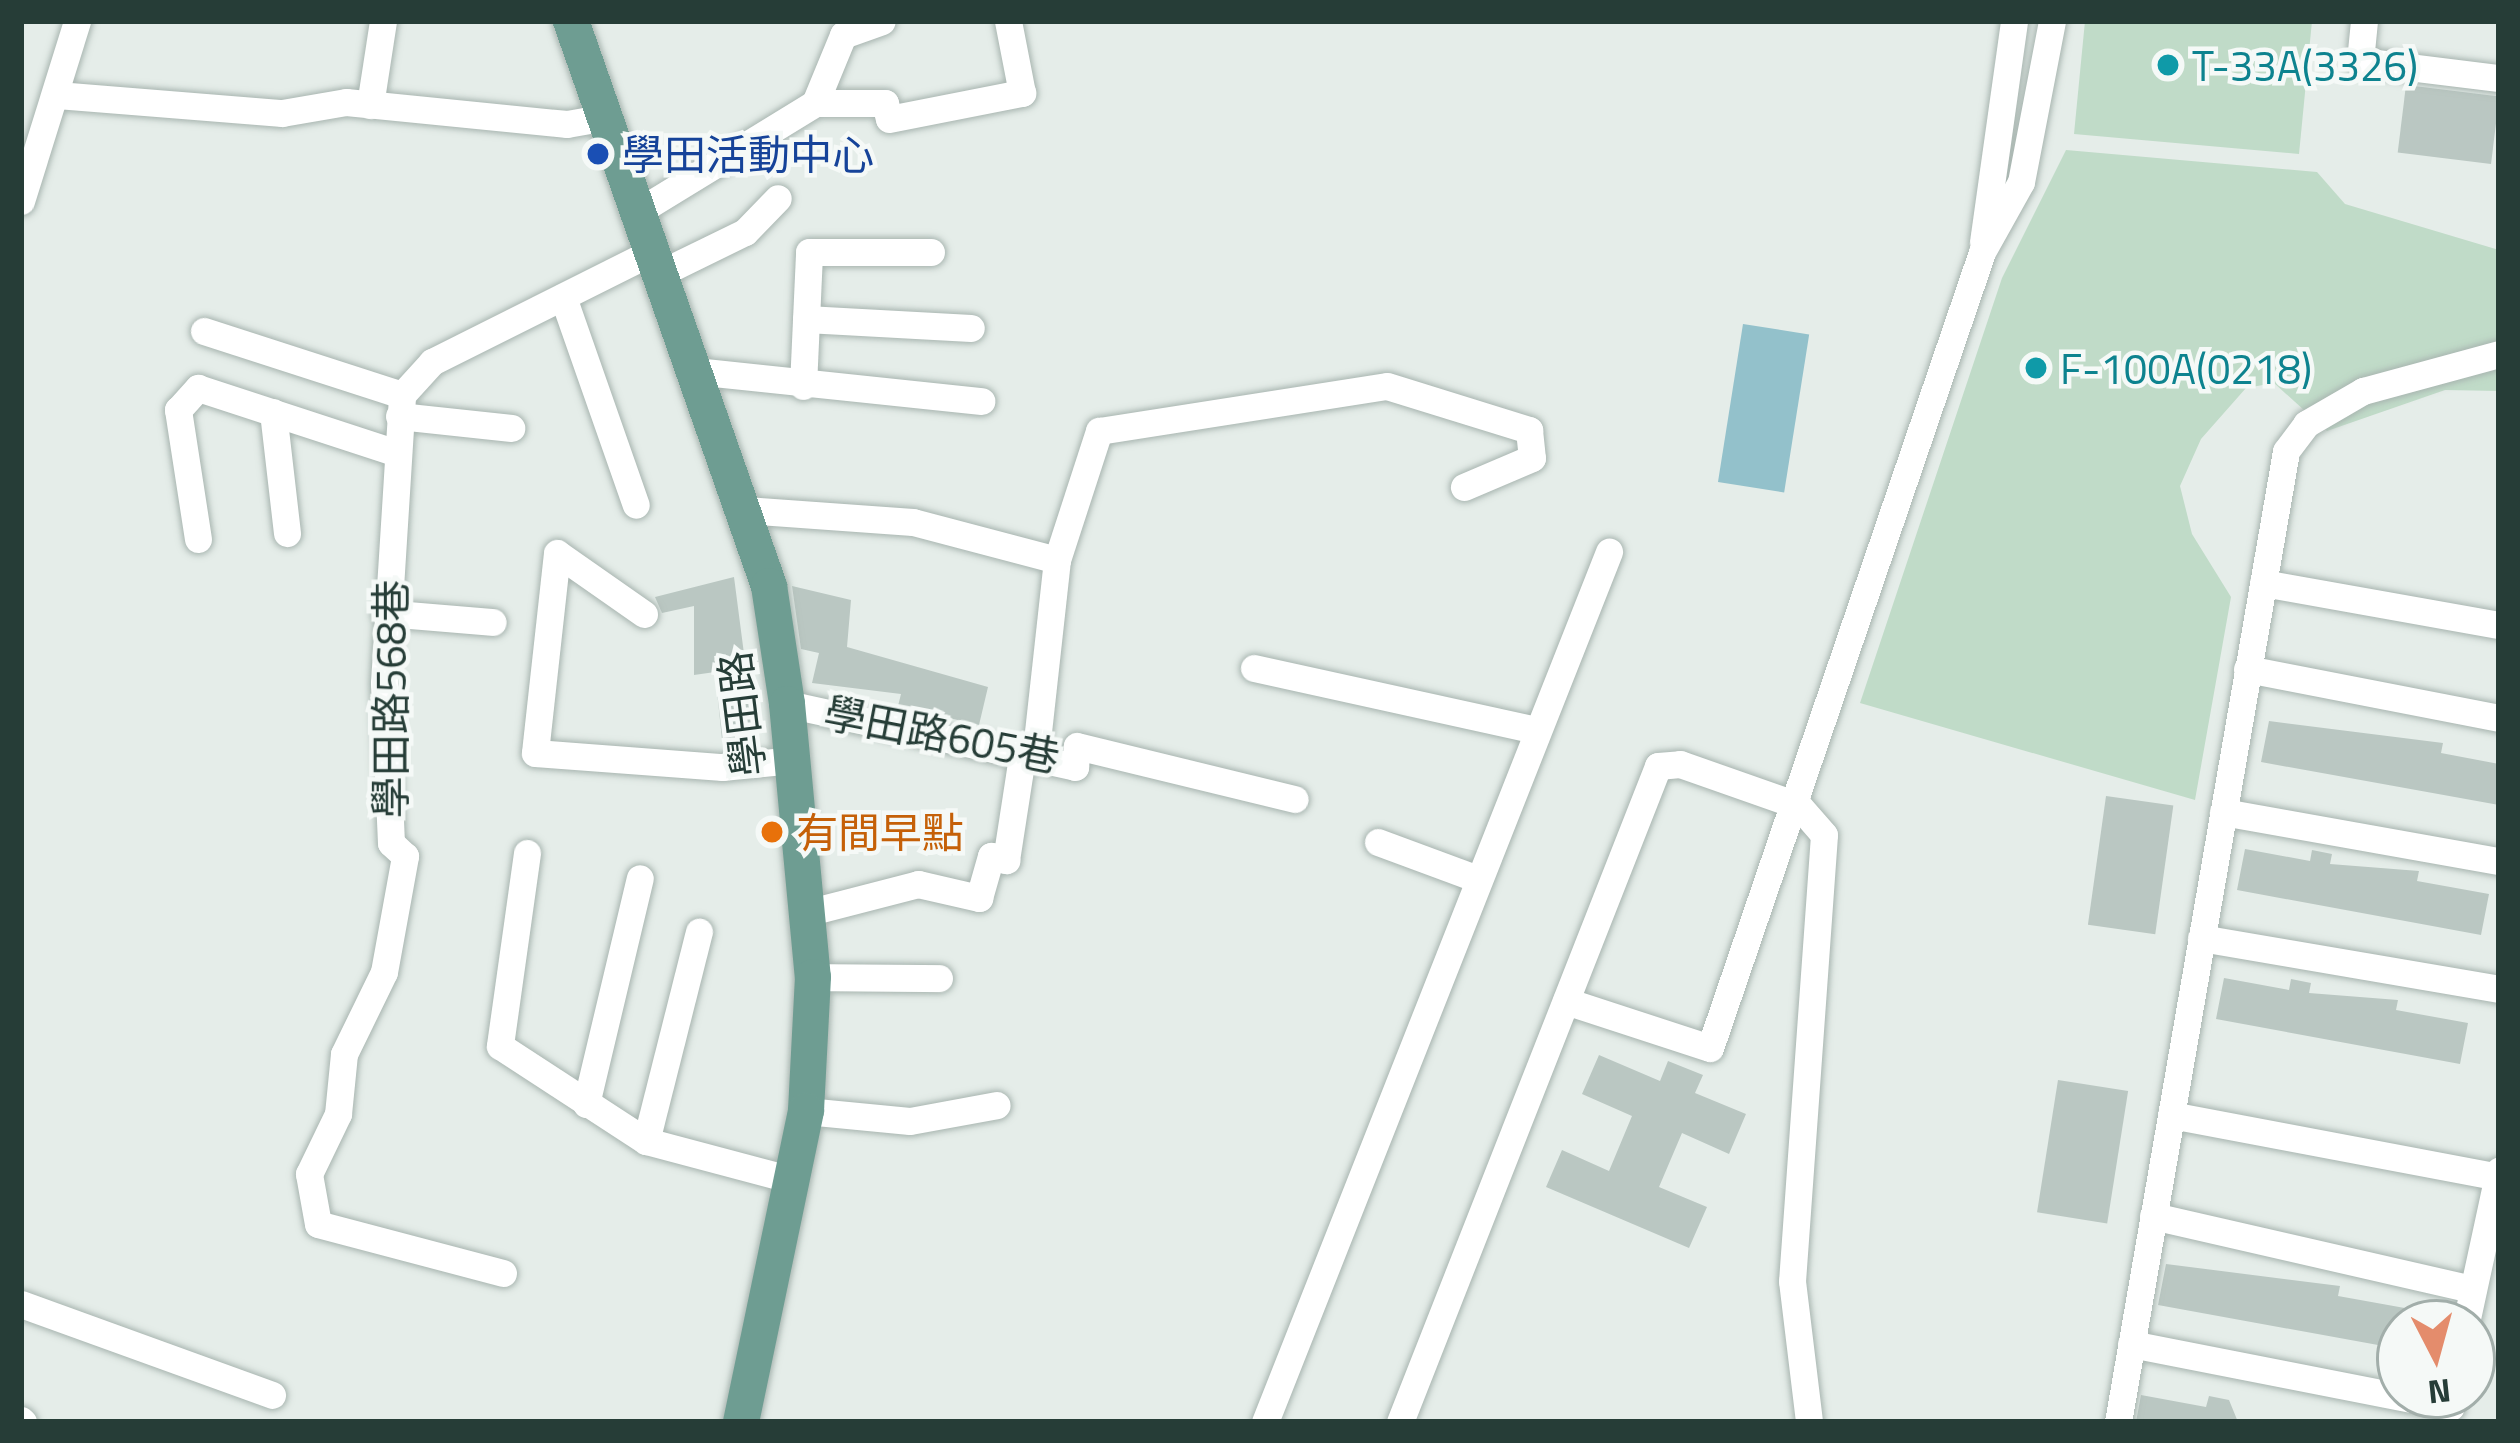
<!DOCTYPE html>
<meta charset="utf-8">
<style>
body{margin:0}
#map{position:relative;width:2520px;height:1443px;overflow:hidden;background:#e5ede9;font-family:"Titillium Web","Noto Sans TC",sans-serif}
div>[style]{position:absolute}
.green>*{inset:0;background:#c0dbc8}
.water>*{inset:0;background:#93c1cb;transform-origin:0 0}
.building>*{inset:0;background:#bac7c2;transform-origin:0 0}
.roads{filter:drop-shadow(0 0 3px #a8b5b0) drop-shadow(0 0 3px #a8b5b0)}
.minor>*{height:27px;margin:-13.5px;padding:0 13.5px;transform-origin:13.5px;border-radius:13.5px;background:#fff}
.major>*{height:36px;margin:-18px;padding:0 18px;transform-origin:18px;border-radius:18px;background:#6e9d92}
.dots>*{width:33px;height:33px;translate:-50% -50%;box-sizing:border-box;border:6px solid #f5f9f7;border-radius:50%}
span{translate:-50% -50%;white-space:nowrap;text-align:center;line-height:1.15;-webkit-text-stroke:9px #f5f9f7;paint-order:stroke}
.culture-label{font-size:42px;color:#0d838f}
.left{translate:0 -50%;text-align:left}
.transit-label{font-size:42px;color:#164399}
.street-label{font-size:42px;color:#263d37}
.food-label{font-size:42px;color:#c56008}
.frame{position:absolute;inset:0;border:24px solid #263d37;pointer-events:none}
.north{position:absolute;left:2376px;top:1299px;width:120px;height:120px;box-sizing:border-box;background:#f5f9f7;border:3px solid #a2aeaa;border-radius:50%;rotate:174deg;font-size:33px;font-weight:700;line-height:48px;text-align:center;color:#263d37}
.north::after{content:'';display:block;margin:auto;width:42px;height:54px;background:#e48c6c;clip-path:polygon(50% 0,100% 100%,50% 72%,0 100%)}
</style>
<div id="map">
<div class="green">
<i style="clip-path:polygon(2085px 21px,2312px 21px,2299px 154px,2074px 134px)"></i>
<i style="clip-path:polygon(2066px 150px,2317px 172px,2345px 204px,2499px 250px,2499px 391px,2445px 390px,2327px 431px,2274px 383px,2246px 388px,2201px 439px,2180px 486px,2192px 534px,2231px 597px,2195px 800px,1860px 703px,2002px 278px)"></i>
</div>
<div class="water">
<i style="left:1743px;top:324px;width:67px;height:160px;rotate:9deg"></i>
</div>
<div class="building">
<i style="left:2406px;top:85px;width:94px;height:68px;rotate:7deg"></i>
<i style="clip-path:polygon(734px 577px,756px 746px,723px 749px,715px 672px,694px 675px,694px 606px,662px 613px,655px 597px)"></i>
<i style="clip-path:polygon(792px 586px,851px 600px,847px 647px,988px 687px,979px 725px,898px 706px,901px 694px,812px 683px,819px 653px,801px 649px)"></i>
<i style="clip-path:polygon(2269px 721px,2443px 743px,2441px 753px,2499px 764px,2499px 805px,2261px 762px)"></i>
<i style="left:2106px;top:796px;width:68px;height:130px;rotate:8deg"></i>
<i style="clip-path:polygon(2245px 849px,2310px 861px,2312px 850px,2332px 854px,2330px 864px,2419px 871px,2417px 881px,2489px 894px,2481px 935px,2237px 890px)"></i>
<i style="clip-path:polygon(2224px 978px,2289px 990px,2291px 979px,2311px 983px,2309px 993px,2398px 1000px,2396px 1010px,2468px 1023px,2460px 1064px,2216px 1019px)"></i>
<i style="clip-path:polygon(1599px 1055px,1660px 1081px,1668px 1061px,1703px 1075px,1695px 1093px,1746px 1114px,1729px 1154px,1682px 1133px,1659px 1187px,1707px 1207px,1689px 1248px,1546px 1187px,1562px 1150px,1609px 1171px,1632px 1116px,1582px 1094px)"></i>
<i style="left:2058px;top:1080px;width:71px;height:134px;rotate:9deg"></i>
<i style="clip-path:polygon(2166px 1264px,2340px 1286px,2338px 1296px,2438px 1314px,2437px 1323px,2400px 1323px,2400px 1349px,2158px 1305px)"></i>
<i style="clip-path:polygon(2141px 1395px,2206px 1407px,2209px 1396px,2229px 1400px,2238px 1422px,2136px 1422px)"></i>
</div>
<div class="roads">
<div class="minor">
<i style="left:2364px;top:21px;width:40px;rotate:95.7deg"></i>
<i style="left:2360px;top:61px;width:140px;rotate:7deg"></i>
<i style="left:57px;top:95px;width:226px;rotate:4.6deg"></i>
<i style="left:282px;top:113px;width:65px;rotate:-9.8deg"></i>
<i style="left:346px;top:102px;width:222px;rotate:5.7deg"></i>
<i style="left:567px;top:124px;width:40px;rotate:-10deg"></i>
<i style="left:815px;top:103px;width:74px;rotate:-67.6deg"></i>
<i style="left:843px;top:35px;width:41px;rotate:-19.7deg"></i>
<i style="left:370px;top:105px;width:85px;rotate:-81.2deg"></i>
<i style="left:21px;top:201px;width:189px;rotate:-72.7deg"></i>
<i style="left:639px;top:211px;width:206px;rotate:-31.5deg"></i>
<i style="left:815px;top:103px;width:70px"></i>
<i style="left:885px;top:103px;width:16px;rotate:76deg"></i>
<i style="left:889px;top:119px;width:136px;rotate:-11.1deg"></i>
<i style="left:1022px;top:93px;width:73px;rotate:-101deg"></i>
<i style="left:1983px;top:242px;width:223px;rotate:-82deg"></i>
<i style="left:661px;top:273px;width:93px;rotate:-26deg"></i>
<i style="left:745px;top:232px;width:47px;rotate:-45.9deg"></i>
<i style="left:563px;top:297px;width:220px;rotate:70.7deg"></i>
<i style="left:806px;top:319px;width:165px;rotate:3.1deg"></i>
<i style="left:204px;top:331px;width:208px;rotate:17.9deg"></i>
<i style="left:695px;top:371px;width:288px;rotate:6deg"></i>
<i style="left:803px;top:386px;width:134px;rotate:-87.4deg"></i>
<i style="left:809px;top:252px;width:122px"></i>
<i style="left:273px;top:412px;width:122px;rotate:83.4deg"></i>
<i style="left:399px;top:416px;width:113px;rotate:6.1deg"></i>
<i style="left:745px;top:510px;width:168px;rotate:4.1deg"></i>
<i style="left:913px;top:522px;width:149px;rotate:14.8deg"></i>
<i style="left:198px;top:539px;width:131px;rotate:-98.8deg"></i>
<i style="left:178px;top:410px;width:30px;rotate:-48deg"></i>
<i style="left:198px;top:388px;width:206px;rotate:18.1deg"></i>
<i style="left:2263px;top:583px;width:240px;rotate:10.1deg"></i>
<i style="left:385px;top:613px;width:108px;rotate:4.8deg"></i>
<i style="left:644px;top:614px;width:106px;rotate:-145deg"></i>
<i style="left:557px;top:553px;width:201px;rotate:96.3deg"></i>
<i style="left:535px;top:753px;width:188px;rotate:4.3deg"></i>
<i style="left:722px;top:767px;width:71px;rotate:-5.6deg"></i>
<i style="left:1254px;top:668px;width:288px;rotate:12.4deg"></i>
<i style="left:2247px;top:669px;width:257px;rotate:11deg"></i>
<i style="left:787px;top:704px;width:295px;rotate:12.3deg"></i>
<i style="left:1075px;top:767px;width:21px;rotate:-85deg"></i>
<i style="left:1077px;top:746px;width:224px;rotate:13.7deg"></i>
<i style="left:1035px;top:759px;width:200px;rotate:-83.7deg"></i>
<i style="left:1057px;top:560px;width:136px;rotate:-72deg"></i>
<i style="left:1099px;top:431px;width:291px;rotate:-8.9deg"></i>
<i style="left:1387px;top:386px;width:149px;rotate:17.2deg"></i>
<i style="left:1529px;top:430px;width:28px;rotate:84deg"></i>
<i style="left:1532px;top:458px;width:74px;rotate:156.9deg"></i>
<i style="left:2223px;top:812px;width:280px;rotate:10.1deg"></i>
<i style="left:1378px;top:842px;width:107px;rotate:20.3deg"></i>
<i style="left:527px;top:853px;width:195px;rotate:98deg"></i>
<i style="left:500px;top:1046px;width:174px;rotate:33.1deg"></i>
<i style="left:646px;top:1141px;width:152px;rotate:14.9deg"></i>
<i style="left:810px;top:912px;width:112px;rotate:-14.5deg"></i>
<i style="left:918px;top:884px;width:63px;rotate:12.9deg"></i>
<i style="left:979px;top:898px;width:44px;rotate:-74.1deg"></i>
<i style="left:991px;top:856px;width:16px;rotate:15deg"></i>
<i style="left:1006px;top:860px;width:104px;rotate:-81.2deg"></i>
<i style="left:2201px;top:938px;width:302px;rotate:9.7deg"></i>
<i style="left:813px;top:977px;width:126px;rotate:0.5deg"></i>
<i style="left:1566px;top:1001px;width:151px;rotate:18.1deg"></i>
<i style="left:1710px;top:1048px;width:841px;rotate:-71.13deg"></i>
<i style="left:1982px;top:252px;width:80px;rotate:-60.9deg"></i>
<i style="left:2021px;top:182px;width:164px;rotate:-79.1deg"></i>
<i style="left:586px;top:1104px;width:232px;rotate:-76.6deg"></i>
<i style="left:806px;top:1111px;width:104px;rotate:5.5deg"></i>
<i style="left:910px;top:1121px;width:88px;rotate:-10.4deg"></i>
<i style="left:2171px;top:1115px;width:334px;rotate:10.7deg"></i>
<i style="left:646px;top:1141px;width:216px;rotate:-75.8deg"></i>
<i style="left:2153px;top:1216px;width:328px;rotate:12.9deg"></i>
<i style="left:503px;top:1273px;width:191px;rotate:-165.2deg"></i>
<i style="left:318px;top:1224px;width:51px;rotate:-100.2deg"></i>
<i style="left:309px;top:1174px;width:67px;rotate:-64.2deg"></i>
<i style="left:338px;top:1114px;width:60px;rotate:-84.3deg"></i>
<i style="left:344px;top:1054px;width:91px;rotate:-64deg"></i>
<i style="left:384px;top:972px;width:118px;rotate:-79.7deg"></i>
<i style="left:405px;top:856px;width:19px;rotate:-137deg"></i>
<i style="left:391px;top:843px;width:160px;rotate:-92.5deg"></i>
<i style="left:384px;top:683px;width:289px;rotate:-86.4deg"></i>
<i style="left:402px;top:395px;width:45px;rotate:-47.7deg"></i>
<i style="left:432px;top:362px;width:248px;rotate:-26.6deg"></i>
<i style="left:21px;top:1304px;width:267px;rotate:19.9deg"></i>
<i style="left:2466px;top:1323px;width:156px;rotate:-77.8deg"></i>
<i style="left:2131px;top:1344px;width:326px;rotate:11.1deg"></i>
<i style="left:21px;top:1420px;width:3px;rotate:45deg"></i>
<i style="left:1265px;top:1422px;width:936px;rotate:-68.43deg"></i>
<i style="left:1400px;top:1422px;width:705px;rotate:-68.53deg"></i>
<i style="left:1658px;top:766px;width:22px;rotate:-5deg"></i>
<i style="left:1680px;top:764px;width:126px;rotate:19.4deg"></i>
<i style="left:1799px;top:806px;width:38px;rotate:49deg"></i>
<i style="left:1824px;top:835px;width:447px;rotate:94.1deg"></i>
<i style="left:1792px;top:1281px;width:142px;rotate:83.1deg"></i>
<i style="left:2118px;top:1422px;width:985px;rotate:-80.18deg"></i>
<i style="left:2286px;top:451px;width:34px;rotate:-53deg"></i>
<i style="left:2306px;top:424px;width:66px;rotate:-30.1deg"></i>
<i style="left:2363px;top:391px;width:141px;rotate:-15.2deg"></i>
</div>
<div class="major">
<i style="left:571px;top:21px;width:599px;rotate:70.69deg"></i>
<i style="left:769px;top:586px;width:119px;rotate:81.3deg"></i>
<i style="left:787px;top:704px;width:274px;rotate:84.6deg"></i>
<i style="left:813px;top:977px;width:134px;rotate:93deg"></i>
<i style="left:806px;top:1111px;width:318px;rotate:101.8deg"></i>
</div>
</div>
<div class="dots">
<i style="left:2168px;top:65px;background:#0f9aa8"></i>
<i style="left:598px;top:154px;background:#1a4fb4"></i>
<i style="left:2036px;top:368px;background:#0f9aa8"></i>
<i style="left:772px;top:832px;background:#e8710a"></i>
</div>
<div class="culture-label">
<span class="left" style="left:2192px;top:65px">T-33A(3326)</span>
<span class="left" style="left:2060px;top:368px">F-100A(0218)</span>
</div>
<div class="transit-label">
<span class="left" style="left:622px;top:154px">學田活動中心</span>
</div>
<div class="street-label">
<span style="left:390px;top:699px;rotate:-90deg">學田路568巷</span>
<span style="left:741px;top:714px;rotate:-97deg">學田路</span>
<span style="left:942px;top:734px;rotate:11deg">學田路605巷</span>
</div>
<div class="food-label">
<span class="left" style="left:796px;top:832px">有間早點</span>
</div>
<div class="frame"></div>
<div class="north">N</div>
</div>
